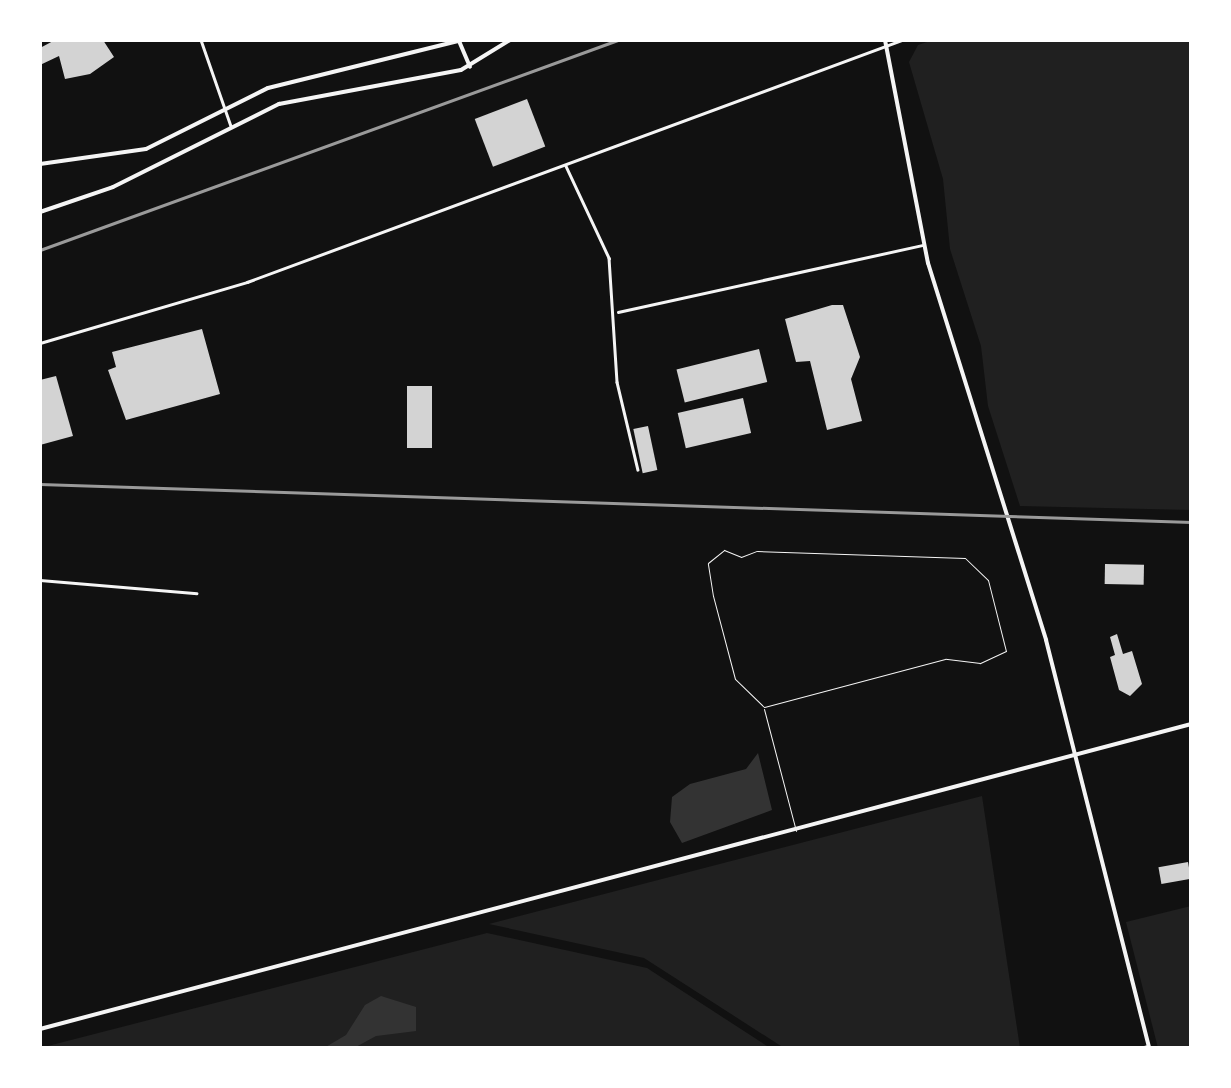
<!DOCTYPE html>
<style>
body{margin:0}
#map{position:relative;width:1231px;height:1088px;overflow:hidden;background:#111;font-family:Jost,sans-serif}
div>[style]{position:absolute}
.green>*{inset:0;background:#202020}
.water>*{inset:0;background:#333}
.building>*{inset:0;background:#d3d3d3;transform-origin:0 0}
.service>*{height:1px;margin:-0.5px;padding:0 0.5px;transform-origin:0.5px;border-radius:0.5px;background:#f5f5f5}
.minor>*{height:2.5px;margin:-1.25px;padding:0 1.25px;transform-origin:1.25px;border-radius:1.25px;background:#f5f5f5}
.tertiary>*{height:4px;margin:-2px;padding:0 2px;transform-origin:2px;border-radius:2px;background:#f5f5f5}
.rail>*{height:2.5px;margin:-1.25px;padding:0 1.25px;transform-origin:1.25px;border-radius:1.25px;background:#9a9a9a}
span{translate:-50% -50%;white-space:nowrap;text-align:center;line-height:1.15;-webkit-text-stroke:9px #fff;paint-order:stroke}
.frame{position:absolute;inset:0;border:42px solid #fff;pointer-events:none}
</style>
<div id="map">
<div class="green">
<i style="clip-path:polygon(933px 40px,1191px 40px,1191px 510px,1020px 506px,988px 406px,981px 346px,950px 249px,943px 179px,909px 62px,918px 45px)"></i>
<i style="clip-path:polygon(982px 796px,1020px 1048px,784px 1048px,644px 958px,489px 924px)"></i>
<i style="clip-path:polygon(1191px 906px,1191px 1048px,1158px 1048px,1126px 922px)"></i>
<i style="clip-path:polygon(487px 933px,647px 968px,770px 1048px,40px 1048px)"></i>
</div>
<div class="water">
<i style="clip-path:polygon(758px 753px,772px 810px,682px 843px,670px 822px,672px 797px,690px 784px,746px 769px)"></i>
<i style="clip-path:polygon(381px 996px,416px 1007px,416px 1031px,376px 1036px,354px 1048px,324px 1048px,346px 1035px,365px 1005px)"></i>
</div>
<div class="building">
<i style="clip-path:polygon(55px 40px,103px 40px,114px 57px,90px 74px,65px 79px,59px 56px,40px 65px,40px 48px)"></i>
<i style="left:527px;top:99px;width:51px;height:56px;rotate:69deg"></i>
<i style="clip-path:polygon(832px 305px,843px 305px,860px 357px,851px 379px,862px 421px,827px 430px,810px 361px,796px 362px,785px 319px)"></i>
<i style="clip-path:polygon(202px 329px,220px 394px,126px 420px,108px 370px,116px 367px,112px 352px)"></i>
<i style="left:759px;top:349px;width:34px;height:85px;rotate:76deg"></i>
<i style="clip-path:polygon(56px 376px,73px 436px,40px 445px,40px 380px)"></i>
<i style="left:407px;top:386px;width:25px;height:62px"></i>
<i style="left:743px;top:398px;width:36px;height:67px;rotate:77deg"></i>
<i style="left:648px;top:426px;width:45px;height:15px;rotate:78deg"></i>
<i style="left:1105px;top:564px;width:39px;height:20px;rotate:1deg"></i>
<i style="clip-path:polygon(1117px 634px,1123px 654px,1132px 651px,1142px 684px,1130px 696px,1119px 690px,1110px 657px,1115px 655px,1110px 637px)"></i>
<i style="left:1188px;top:862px;width:17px;height:30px;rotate:80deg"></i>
</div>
<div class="service">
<i style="left:724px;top:550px;width:18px;rotate:22deg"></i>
<i style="left:741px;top:557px;width:17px;rotate:-21deg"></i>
<i style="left:757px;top:551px;width:208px;rotate:1.9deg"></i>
<i style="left:965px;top:558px;width:32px;rotate:44deg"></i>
<i style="left:988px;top:580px;width:73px;rotate:75.8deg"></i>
<i style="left:1006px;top:651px;width:29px;rotate:155deg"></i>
<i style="left:980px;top:663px;width:35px;rotate:-173deg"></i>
<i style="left:945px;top:659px;width:187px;rotate:165.1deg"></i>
<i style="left:764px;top:707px;width:40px;rotate:-136deg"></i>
<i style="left:735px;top:679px;width:86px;rotate:-104.8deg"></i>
<i style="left:713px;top:596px;width:33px;rotate:-99deg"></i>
<i style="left:708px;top:563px;width:21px;rotate:-39deg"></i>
<i style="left:764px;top:709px;width:126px;rotate:75.3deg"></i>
<i style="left:1136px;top:1048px;width:11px;rotate:-15deg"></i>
</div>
<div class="minor">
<i style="left:201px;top:40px;width:91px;rotate:70.8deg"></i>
<i style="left:566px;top:166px;width:102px;rotate:64.9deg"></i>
<i style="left:609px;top:258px;width:124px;rotate:86.3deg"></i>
<i style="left:617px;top:382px;width:90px;rotate:76.6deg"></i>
<i style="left:618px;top:312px;width:312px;rotate:-12.4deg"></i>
<i style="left:40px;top:343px;width:216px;rotate:-16.4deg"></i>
<i style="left:247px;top:282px;width:698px;rotate:-20.28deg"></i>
<i style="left:40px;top:580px;width:157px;rotate:4.8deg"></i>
</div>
<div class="tertiary">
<i style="left:885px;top:40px;width:227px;rotate:79.1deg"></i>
<i style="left:928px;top:263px;width:395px;rotate:72.6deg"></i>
<i style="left:1046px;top:640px;width:421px;rotate:75.8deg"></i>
<i style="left:459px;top:41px;width:28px;rotate:67deg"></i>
<i style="left:40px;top:164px;width:107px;rotate:-8.1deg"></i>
<i style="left:146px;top:149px;width:136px;rotate:-26.6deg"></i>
<i style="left:268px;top:88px;width:200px;rotate:-13.9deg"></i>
<i style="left:40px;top:212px;width:77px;rotate:-18.9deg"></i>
<i style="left:113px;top:187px;width:186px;rotate:-26.6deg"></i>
<i style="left:279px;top:104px;width:185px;rotate:-10.6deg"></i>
<i style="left:461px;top:70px;width:57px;rotate:-31.5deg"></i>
<i style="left:40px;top:1029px;width:1191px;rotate:-14.84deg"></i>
</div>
<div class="rail">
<i style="left:40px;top:250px;width:615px;rotate:-19.97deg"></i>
<i style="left:40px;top:484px;width:1152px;rotate:1.89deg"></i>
</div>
<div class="frame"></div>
</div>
